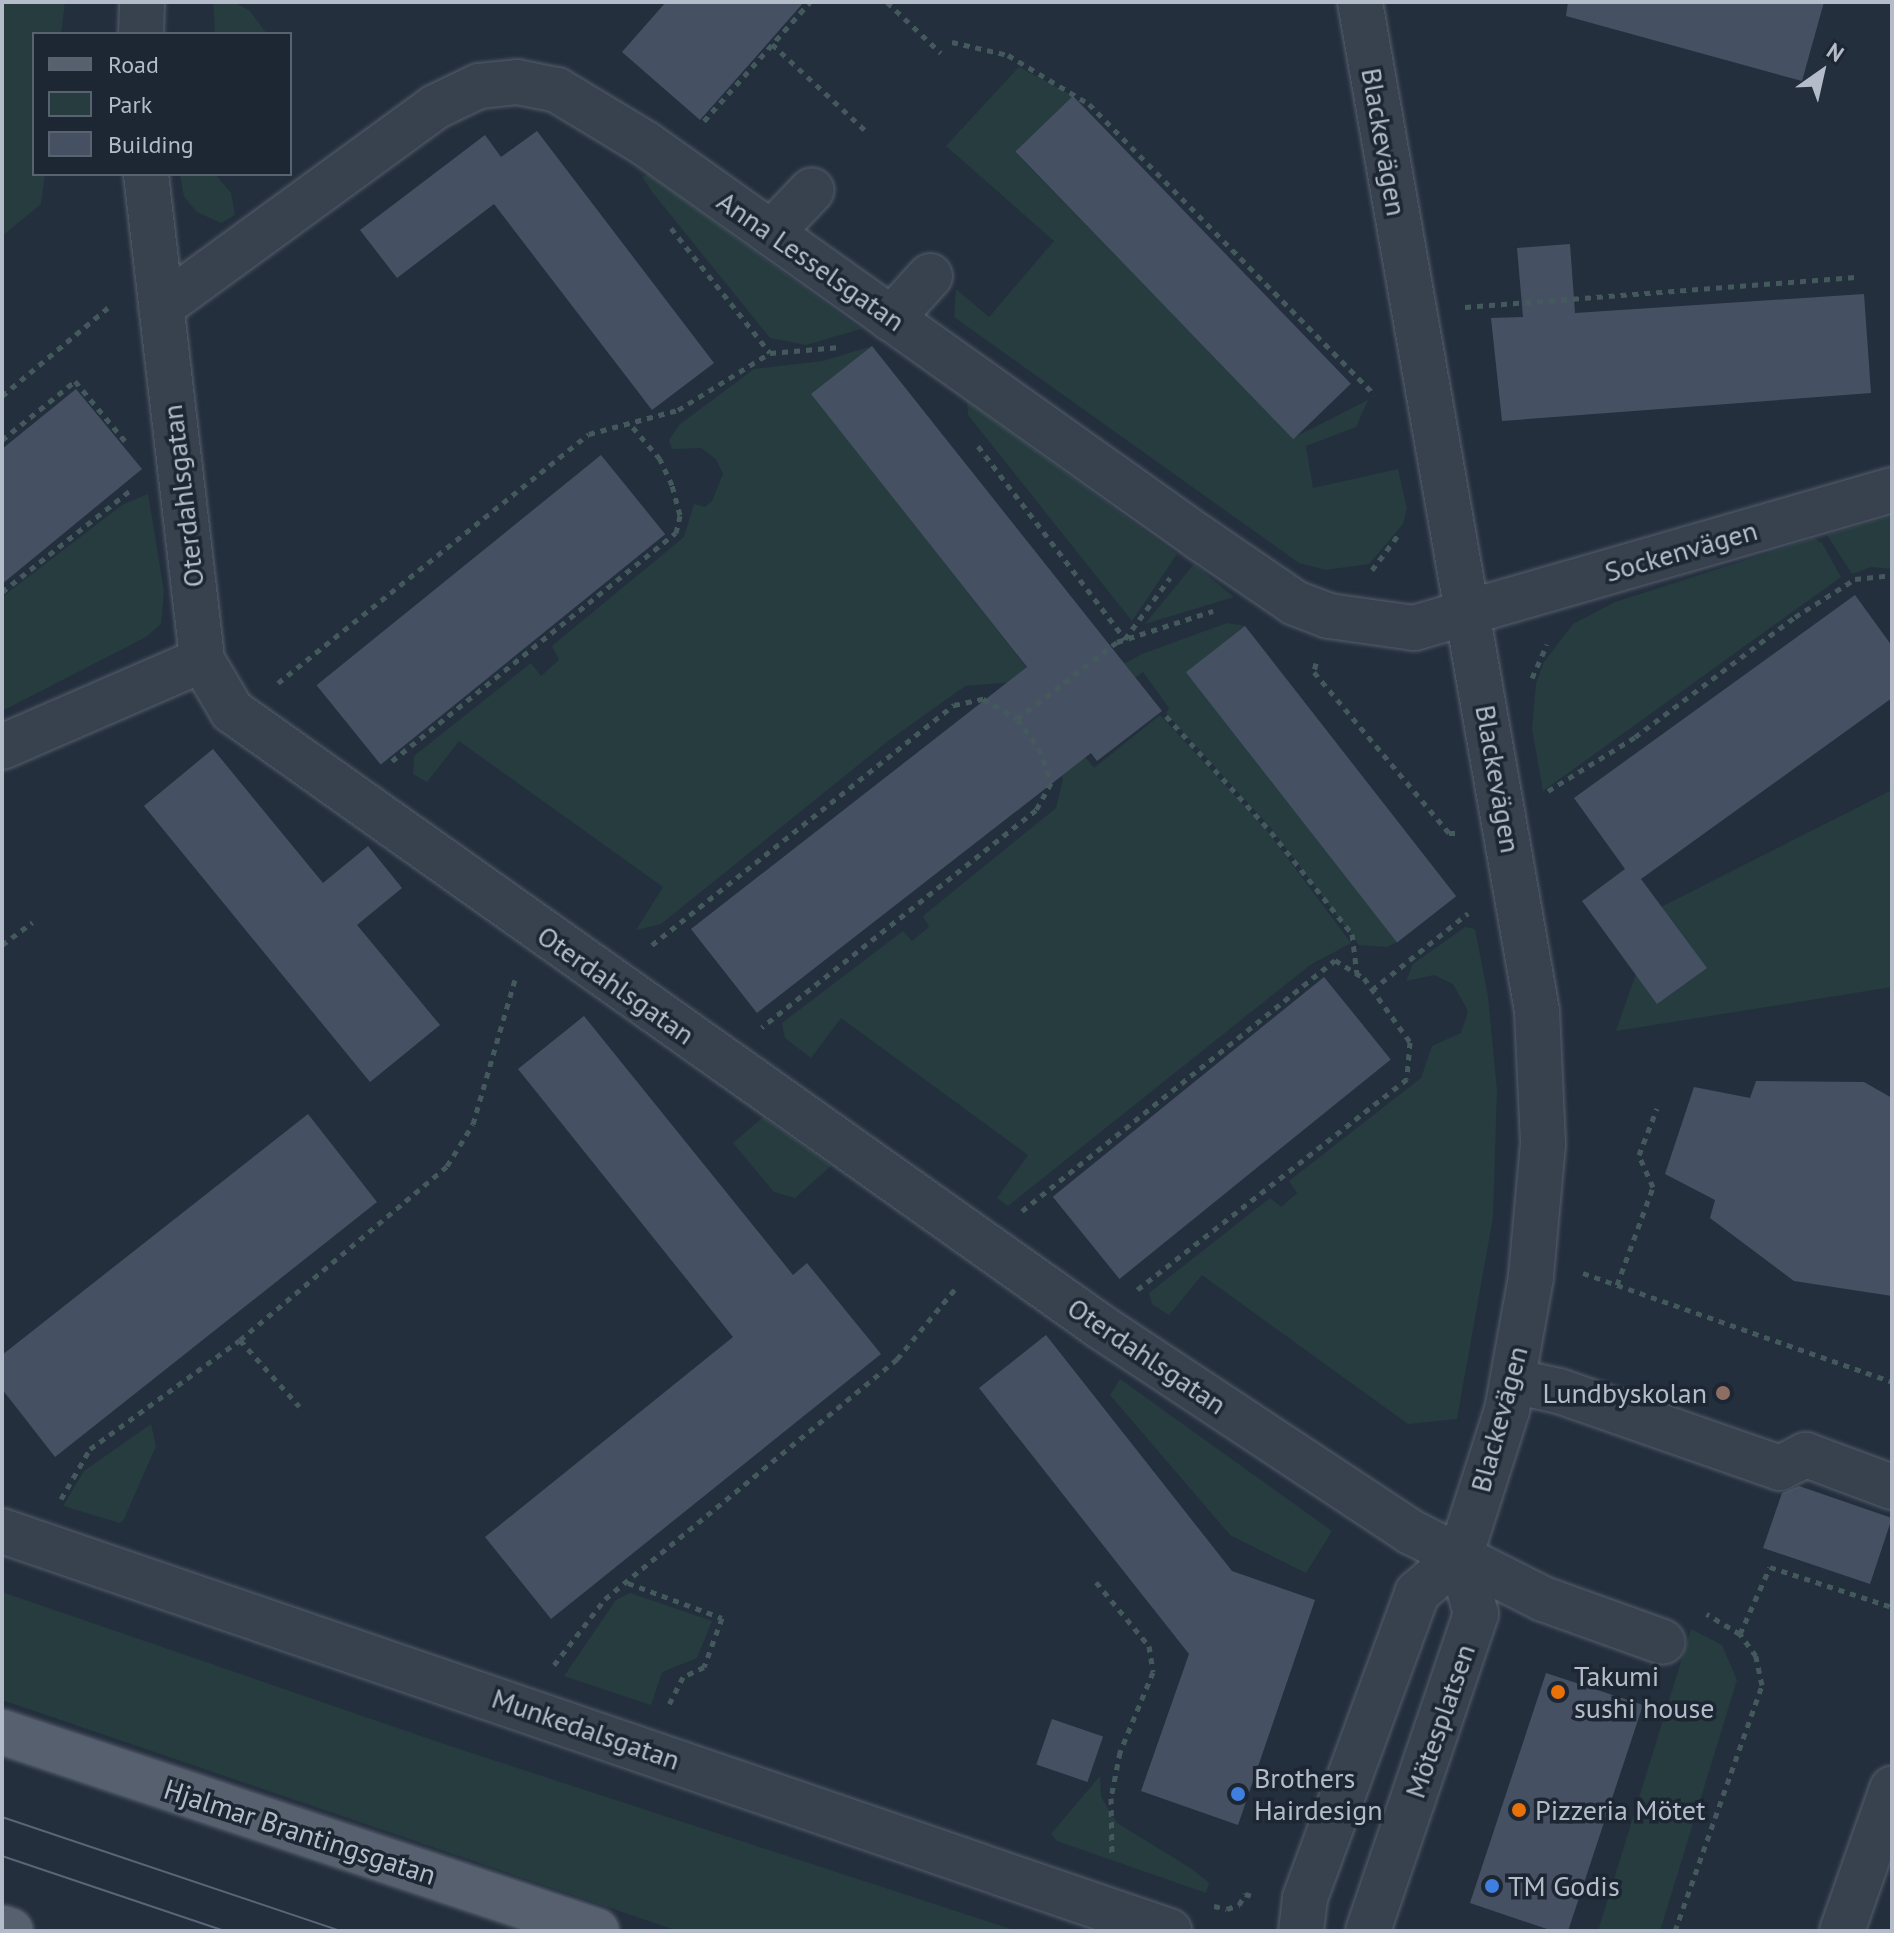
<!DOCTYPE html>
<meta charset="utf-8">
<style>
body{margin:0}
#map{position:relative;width:1894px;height:1933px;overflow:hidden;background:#242f3e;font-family:"PT Sans",sans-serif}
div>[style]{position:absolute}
.green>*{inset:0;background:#263c3f}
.building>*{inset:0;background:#455162;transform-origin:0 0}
.path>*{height:5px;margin-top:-2.5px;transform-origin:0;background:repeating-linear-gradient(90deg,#44595c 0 6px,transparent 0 12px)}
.roads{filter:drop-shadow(0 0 2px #565f6c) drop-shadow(0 0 2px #565f6c)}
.minor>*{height:44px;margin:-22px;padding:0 22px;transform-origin:22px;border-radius:22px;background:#38414e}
.major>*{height:44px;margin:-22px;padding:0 22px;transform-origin:22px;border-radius:22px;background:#56606e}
.tram>*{height:2px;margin:-1px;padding:0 1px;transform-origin:1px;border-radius:1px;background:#5a6575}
.dots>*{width:22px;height:22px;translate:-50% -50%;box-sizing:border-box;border:4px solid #1d2633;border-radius:50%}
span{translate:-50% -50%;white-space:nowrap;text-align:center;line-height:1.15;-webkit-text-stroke:7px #1d2633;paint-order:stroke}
.street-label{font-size:28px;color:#b4bcc9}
.poi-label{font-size:28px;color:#b4bcc9}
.right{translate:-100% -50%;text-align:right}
.left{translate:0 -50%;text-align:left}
.frame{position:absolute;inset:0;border:4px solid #b4bcc9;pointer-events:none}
.legend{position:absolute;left:32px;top:32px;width:260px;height:144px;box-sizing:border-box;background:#1d2633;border:2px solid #59626f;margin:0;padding:10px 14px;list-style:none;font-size:24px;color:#b4bcc9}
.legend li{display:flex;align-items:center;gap:16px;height:40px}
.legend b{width:40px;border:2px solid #59626f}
.north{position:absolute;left:1782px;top:32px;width:80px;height:80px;-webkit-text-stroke:6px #1d2633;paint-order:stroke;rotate:34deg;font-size:22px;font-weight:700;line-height:32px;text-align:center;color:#b4bcc9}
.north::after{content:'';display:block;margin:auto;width:28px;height:36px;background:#b4bcc9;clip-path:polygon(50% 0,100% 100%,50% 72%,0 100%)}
</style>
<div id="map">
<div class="green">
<i style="clip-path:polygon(2px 2px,65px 2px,61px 34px,34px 34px,34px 174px,45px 174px,41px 204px,2px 236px)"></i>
<i style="clip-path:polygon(213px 2px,234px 2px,250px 11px,267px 34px,215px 34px)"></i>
<i style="clip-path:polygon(1019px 67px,1073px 96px,1016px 153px,1293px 438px,1368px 400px,1356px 427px,1306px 446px,1313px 488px,1398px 469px,1407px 509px,1403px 524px,1369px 564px,1326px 570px,1299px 563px,954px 317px,956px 289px,989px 317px,1054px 241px,946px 146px)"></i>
<i style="clip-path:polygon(180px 174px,215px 174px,231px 193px,235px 215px,221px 223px,197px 212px,184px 197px)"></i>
<i style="clip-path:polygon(648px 174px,861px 329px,806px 345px,770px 338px,653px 193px,642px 177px)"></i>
<i style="clip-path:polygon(872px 346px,812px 394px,1031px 673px,1015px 682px,965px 686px,888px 741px,661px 924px,636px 930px,663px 887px,459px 741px,427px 782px,413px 774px,414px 756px,531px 663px,541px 676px,559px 660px,552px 646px,684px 537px,694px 504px,705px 507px,712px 501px,723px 474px,716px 459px,701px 448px,672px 449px,669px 440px,679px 425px,754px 369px,823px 361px)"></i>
<i style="clip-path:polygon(967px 401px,1177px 554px,1132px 621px,968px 415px)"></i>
<i style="clip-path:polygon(148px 494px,164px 591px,161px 624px,146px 637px,2px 711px,2px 597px,122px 505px)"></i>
<i style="clip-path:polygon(1892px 516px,1892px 569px,1871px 567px,1852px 574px,1827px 535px)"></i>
<i style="clip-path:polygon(1814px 538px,1822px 543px,1841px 577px,1543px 791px,1532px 729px,1536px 683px,1544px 662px,1573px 624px,1615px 602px)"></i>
<i style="clip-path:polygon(1194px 564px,1234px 597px,1145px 624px)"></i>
<i style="clip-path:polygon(1227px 623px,1245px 626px,1187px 673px,1399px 941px,1387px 947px,1359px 945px,1271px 828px,1166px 713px,1169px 708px,1143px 672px,1063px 729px,1094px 768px,1160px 715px,1265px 828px,1351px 943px,1310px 965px,1008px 1206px,997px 1198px,1028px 1155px,841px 1018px,811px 1058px,785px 1038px,782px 1023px,903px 931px,912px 941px,929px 927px,923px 916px,1056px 808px,1063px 779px,1042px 728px,1040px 716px,1047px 705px,1142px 654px)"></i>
<i style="clip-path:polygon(1892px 790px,1892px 987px,1616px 1031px,1659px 908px)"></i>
<i style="clip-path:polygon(1465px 927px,1475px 929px,1488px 996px,1497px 1090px,1493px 1217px,1457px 1419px,1408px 1424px,1202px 1275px,1169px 1315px,1152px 1304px,1149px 1293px,1270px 1198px,1281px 1207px,1297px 1193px,1289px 1181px,1421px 1078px,1432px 1046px,1461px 1033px,1468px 1011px,1453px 984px,1434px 975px,1406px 981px,1413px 964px)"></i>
<i style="clip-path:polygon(763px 1117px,831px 1166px,795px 1198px,774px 1192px,733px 1143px)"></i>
<i style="clip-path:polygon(1120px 1379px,1332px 1531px,1306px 1573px,1230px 1535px,1110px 1395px)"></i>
<i style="clip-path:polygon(151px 1424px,156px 1446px,124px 1519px,120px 1523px,63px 1506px,84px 1471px)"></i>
<i style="clip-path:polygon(2px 1592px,450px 1746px,1017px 1931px,678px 1931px,2px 1700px)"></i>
<i style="clip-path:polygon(630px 1593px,712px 1621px,697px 1658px,662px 1672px,651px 1705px,564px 1676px,616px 1600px)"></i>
<i style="clip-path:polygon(1691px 1629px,1722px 1645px,1737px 1680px,1660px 1931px,1598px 1931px)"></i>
<i style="clip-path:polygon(1100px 1776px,1101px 1797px,1117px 1823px,1192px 1869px,1209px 1883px,1206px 1893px,1057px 1841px,1051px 1834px)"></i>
</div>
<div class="building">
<i style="clip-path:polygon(666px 2px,804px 2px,700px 120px,622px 52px)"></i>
<i style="clip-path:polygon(1568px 2px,1824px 2px,1802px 81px,1566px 16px)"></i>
<i style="left:1073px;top:96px;width:400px;height:80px;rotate:46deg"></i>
<i style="clip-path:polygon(537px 131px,714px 363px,652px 410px,494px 204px,397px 278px,360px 230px,485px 135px,501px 157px)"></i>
<i style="clip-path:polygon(1570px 244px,1575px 313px,1864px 294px,1871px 393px,1502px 421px,1491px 318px,1523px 317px,1517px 248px)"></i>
<i style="clip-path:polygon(872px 346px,1162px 711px,1097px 761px,1091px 753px,757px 1013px,691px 929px,1027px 667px,811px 394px)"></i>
<i style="clip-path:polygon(76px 389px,142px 469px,2px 584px,2px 449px)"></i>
<i style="left:601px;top:455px;width:102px;height:366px;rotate:51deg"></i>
<i style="clip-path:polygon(1855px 595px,1892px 646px,1892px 698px,1641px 879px,1707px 968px,1657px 1004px,1582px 901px,1625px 869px,1574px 798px)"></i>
<i style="left:1245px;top:626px;width:343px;height:75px;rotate:52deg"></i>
<i style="clip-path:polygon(213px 749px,323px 883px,368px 846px,402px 888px,357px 925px,440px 1025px,370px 1082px,144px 806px)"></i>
<i style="left:1324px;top:977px;width:106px;height:349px;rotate:51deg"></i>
<i style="clip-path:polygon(584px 1016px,793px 1275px,807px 1263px,881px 1354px,551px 1619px,485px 1537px,733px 1337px,518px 1069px)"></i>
<i style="clip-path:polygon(1756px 1081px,1864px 1082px,1892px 1098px,1892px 1296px,1794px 1281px,1710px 1218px,1715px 1200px,1665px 1174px,1694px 1087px,1750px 1098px)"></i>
<i style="clip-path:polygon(308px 1114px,377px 1202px,55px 1457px,2px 1389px,2px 1355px)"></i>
<i style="clip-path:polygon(1046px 1335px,1232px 1571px,1315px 1600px,1238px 1825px,1141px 1791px,1189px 1654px,979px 1388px)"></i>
<i style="clip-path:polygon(1799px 1486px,1892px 1518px,1870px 1584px,1763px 1548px,1782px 1493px)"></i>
<i style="clip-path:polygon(1546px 1673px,1643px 1705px,1568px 1931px,1553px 1931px,1470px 1903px)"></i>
<i style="left:1052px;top:1719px;width:54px;height:48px;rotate:19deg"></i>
</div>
<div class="path">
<i style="left:887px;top:2px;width:74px;rotate:43.4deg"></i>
<i style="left:952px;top:42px;width:57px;rotate:13.1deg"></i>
<i style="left:1008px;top:55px;width:95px;rotate:31.2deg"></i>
<i style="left:1089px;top:104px;width:408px;rotate:45.5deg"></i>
<i style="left:772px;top:44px;width:129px;rotate:42.8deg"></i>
<i style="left:704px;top:121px;width:159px;rotate:-48.3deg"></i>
<i style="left:671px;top:228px;width:159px;rotate:51.6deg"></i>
<i style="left:770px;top:353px;width:70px;rotate:-4.9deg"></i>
<i style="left:1465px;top:307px;width:395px;rotate:-4.4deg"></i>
<i style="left:2px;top:396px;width:139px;rotate:-39.8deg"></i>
<i style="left:2px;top:440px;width:94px;rotate:-38.9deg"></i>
<i style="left:75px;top:381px;width:78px;rotate:50.2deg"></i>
<i style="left:978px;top:446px;width:243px;rotate:52.7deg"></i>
<i style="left:1125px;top:639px;width:76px;rotate:-53.6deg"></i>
<i style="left:1372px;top:570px;width:45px;rotate:-53.1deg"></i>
<i style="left:2px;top:592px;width:166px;rotate:-38.4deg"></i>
<i style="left:1316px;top:663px;width:9px;rotate:103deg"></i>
<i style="left:1314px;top:672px;width:210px;rotate:50deg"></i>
<i style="left:1449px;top:833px;width:6px"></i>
<i style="left:1532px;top:678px;width:37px;rotate:-66deg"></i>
<i style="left:278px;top:683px;width:398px;rotate:-38.7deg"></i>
<i style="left:589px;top:434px;width:92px;rotate:-15.1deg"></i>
<i style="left:678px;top:410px;width:108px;rotate:-31.8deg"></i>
<i style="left:1166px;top:716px;width:156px;rotate:47.8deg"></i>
<i style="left:1271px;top:832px;width:130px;rotate:51.5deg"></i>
<i style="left:1352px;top:934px;width:40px;rotate:82.9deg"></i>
<i style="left:1017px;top:719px;width:126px;rotate:-37.6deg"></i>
<i style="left:1117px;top:642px;width:101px;rotate:-17.9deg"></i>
<i style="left:392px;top:761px;width:364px;rotate:-38.8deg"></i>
<i style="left:676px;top:533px;width:18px;rotate:-77deg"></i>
<i style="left:680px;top:515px;width:31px;rotate:-105deg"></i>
<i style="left:672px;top:485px;width:29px;rotate:-115deg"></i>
<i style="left:660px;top:459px;width:45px;rotate:-130.5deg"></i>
<i style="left:1548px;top:791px;width:102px;rotate:-31.8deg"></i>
<i style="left:1635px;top:737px;width:200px;rotate:-36.9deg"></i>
<i style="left:1795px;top:617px;width:71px;rotate:-32.3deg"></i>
<i style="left:1855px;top:579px;width:37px;rotate:-6deg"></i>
<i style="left:2px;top:945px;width:38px;rotate:-37deg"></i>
<i style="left:652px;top:945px;width:386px;rotate:-38.5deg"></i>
<i style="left:954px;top:705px;width:30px;rotate:-12deg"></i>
<i style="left:983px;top:699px;width:39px;rotate:30deg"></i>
<i style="left:1017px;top:719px;width:36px;rotate:53deg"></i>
<i style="left:1039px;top:748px;width:37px;rotate:71deg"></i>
<i style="left:1051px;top:783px;width:31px;rotate:119deg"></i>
<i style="left:1036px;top:810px;width:350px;rotate:141.6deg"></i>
<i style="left:1372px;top:990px;width:123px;rotate:-38.7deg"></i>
<i style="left:1022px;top:1211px;width:401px;rotate:-38.7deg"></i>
<i style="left:1335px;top:960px;width:34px;rotate:32deg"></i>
<i style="left:1364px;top:978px;width:79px;rotate:54.3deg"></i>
<i style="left:1410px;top:1042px;width:37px;rotate:95deg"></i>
<i style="left:1407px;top:1079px;width:344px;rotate:142deg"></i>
<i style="left:1583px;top:1273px;width:328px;rotate:19.4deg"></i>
<i style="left:1617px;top:1285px;width:104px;rotate:-69.8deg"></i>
<i style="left:1653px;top:1187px;width:35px;rotate:-114deg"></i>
<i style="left:1639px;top:1155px;width:50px;rotate:-69deg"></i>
<i style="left:240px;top:1340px;width:89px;rotate:48.2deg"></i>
<i style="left:61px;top:1499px;width:58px;rotate:-59.9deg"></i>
<i style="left:90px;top:1449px;width:185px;rotate:-36deg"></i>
<i style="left:240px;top:1340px;width:270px;rotate:-40deg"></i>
<i style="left:447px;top:1166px;width:49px;rotate:-58.2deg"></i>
<i style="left:473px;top:1124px;width:154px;rotate:-73.8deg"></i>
<i style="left:1096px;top:1582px;width:83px;rotate:50.4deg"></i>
<i style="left:1149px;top:1646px;width:26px;rotate:81deg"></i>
<i style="left:1153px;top:1672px;width:87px;rotate:112.4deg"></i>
<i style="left:1120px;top:1752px;width:47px;rotate:101.1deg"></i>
<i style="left:1111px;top:1798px;width:59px;rotate:89deg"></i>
<i style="left:628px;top:1583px;width:100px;rotate:20.4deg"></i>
<i style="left:722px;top:1618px;width:52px;rotate:110.2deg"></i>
<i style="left:704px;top:1667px;width:23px;rotate:155deg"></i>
<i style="left:683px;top:1677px;width:34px;rotate:117deg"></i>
<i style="left:1740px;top:1634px;width:73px;rotate:-65.9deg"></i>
<i style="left:1770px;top:1567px;width:128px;rotate:18.2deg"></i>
<i style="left:554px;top:1665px;width:83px;rotate:-52.3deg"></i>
<i style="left:605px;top:1599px;width:378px;rotate:-39.4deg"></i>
<i style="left:897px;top:1359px;width:92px;rotate:-50.3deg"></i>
<i style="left:1214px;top:1906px;width:13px;rotate:13deg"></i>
<i style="left:1227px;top:1909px;width:13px;rotate:-18deg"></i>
<i style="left:1239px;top:1905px;width:13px;rotate:-61deg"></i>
<i style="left:1245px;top:1894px;width:7px;rotate:16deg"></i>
<i style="left:1675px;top:1931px;width:261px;rotate:-70.5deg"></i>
<i style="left:1762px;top:1685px;width:30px;rotate:-102deg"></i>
<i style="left:1756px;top:1656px;width:27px;rotate:-126deg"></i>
<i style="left:1740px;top:1634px;width:39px;rotate:-149deg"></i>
</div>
<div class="roads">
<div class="minor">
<i style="left:1360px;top:2px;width:1024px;rotate:80.05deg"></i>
<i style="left:1537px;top:1011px;width:133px;rotate:87.4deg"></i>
<i style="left:1543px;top:1144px;width:134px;rotate:95.2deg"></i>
<i style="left:1531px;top:1277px;width:135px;rotate:100.2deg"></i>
<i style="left:1507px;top:1410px;width:153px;rotate:107.8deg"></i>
<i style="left:141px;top:34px;width:32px;rotate:-88deg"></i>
<i style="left:146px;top:174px;width:489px;rotate:83.4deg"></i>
<i style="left:202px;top:660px;width:59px;rotate:59.5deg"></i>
<i style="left:232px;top:711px;width:1065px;rotate:35.33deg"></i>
<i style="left:1101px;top:1327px;width:372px;rotate:33.5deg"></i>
<i style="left:1411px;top:1532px;width:148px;rotate:26.9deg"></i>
<i style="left:1543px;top:1599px;width:127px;rotate:19.7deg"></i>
<i style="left:771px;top:233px;width:59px;rotate:-46.4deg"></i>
<i style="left:161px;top:307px;width:339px;rotate:-36.1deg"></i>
<i style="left:435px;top:107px;width:49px;rotate:-25.5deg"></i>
<i style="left:479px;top:86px;width:38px;rotate:-6deg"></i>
<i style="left:517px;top:82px;width:41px;rotate:11.3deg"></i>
<i style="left:557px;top:90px;width:104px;rotate:31.2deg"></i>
<i style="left:646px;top:144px;width:680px;rotate:35.42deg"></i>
<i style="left:1200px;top:538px;width:115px;rotate:34.4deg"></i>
<i style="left:1295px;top:603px;width:36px;rotate:21deg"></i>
<i style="left:1329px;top:616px;width:86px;rotate:8deg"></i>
<i style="left:1414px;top:628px;width:498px;rotate:-16.1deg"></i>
<i style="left:891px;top:319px;width:58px;rotate:-47.8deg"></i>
<i style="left:2px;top:747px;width:218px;rotate:-23.5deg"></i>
<i style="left:1513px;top:1381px;width:47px;rotate:12.3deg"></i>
<i style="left:1559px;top:1391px;width:234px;rotate:19.2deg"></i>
<i style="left:1780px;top:1468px;width:29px;rotate:-27deg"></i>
<i style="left:1806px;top:1455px;width:92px;rotate:20.4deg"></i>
<i style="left:2px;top:1531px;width:1234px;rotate:18.92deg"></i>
<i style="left:1301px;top:1931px;width:33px;rotate:-83deg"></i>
<i style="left:1305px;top:1898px;width:325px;rotate:-69.8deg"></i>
<i style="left:1417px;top:1593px;width:57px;rotate:-40.7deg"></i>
<i style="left:1368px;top:1931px;width:335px;rotate:-71.2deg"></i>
<i style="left:1476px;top:1614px;width:60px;rotate:-105.4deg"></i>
<i style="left:1842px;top:1931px;width:151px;rotate:-70.6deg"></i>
</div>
<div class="major">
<i style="left:2px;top:1732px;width:627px;rotate:18.49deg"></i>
<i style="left:2px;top:1928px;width:9px;rotate:18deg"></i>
</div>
</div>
<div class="tram">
<i style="left:2px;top:1817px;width:357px;rotate:18.6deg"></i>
<i style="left:2px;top:1856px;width:235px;rotate:18.6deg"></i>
</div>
<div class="dots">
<i style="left:1723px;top:1393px;background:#8d6e63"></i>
<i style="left:1558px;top:1692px;background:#e8710a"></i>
<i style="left:1238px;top:1794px;background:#3f7fe0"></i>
<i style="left:1519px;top:1810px;background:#e8710a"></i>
<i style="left:1492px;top:1886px;background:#3f7fe0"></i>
</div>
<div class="street-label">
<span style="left:1384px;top:142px;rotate:80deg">Blackevägen</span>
<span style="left:811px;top:261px;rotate:35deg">Anna Lesselsgatan</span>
<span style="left:183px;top:496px;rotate:-97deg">Oterdahlsgatan</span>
<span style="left:1681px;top:551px;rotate:-16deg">Sockenvägen</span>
<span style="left:1498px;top:779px;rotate:80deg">Blackevägen</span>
<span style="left:616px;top:985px;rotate:35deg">Oterdahlsgatan</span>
<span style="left:1147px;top:1356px;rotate:34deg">Oterdahlsgatan</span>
<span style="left:1499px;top:1419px;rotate:-75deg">Blackevägen</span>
<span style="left:1440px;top:1721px;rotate:-71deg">Mötesplatsen</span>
<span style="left:586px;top:1729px;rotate:19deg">Munkedalsgatan</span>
<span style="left:300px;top:1832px;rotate:18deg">Hjalmar Brantingsgatan</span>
</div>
<div class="poi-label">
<span class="right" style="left:1707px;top:1393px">Lundbyskolan</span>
<span class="left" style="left:1574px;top:1692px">Takumi<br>sushi house</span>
<span class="left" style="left:1254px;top:1794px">Brothers<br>Hairdesign</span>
<span class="left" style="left:1535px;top:1810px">Pizzeria Mötet</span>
<span class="left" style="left:1508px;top:1886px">TM Godis</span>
</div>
<div class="frame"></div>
<ul class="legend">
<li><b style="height:10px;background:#56606e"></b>Road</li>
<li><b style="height:22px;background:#263c3f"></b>Park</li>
<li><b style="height:22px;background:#455162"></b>Building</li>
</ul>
<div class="north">N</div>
</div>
